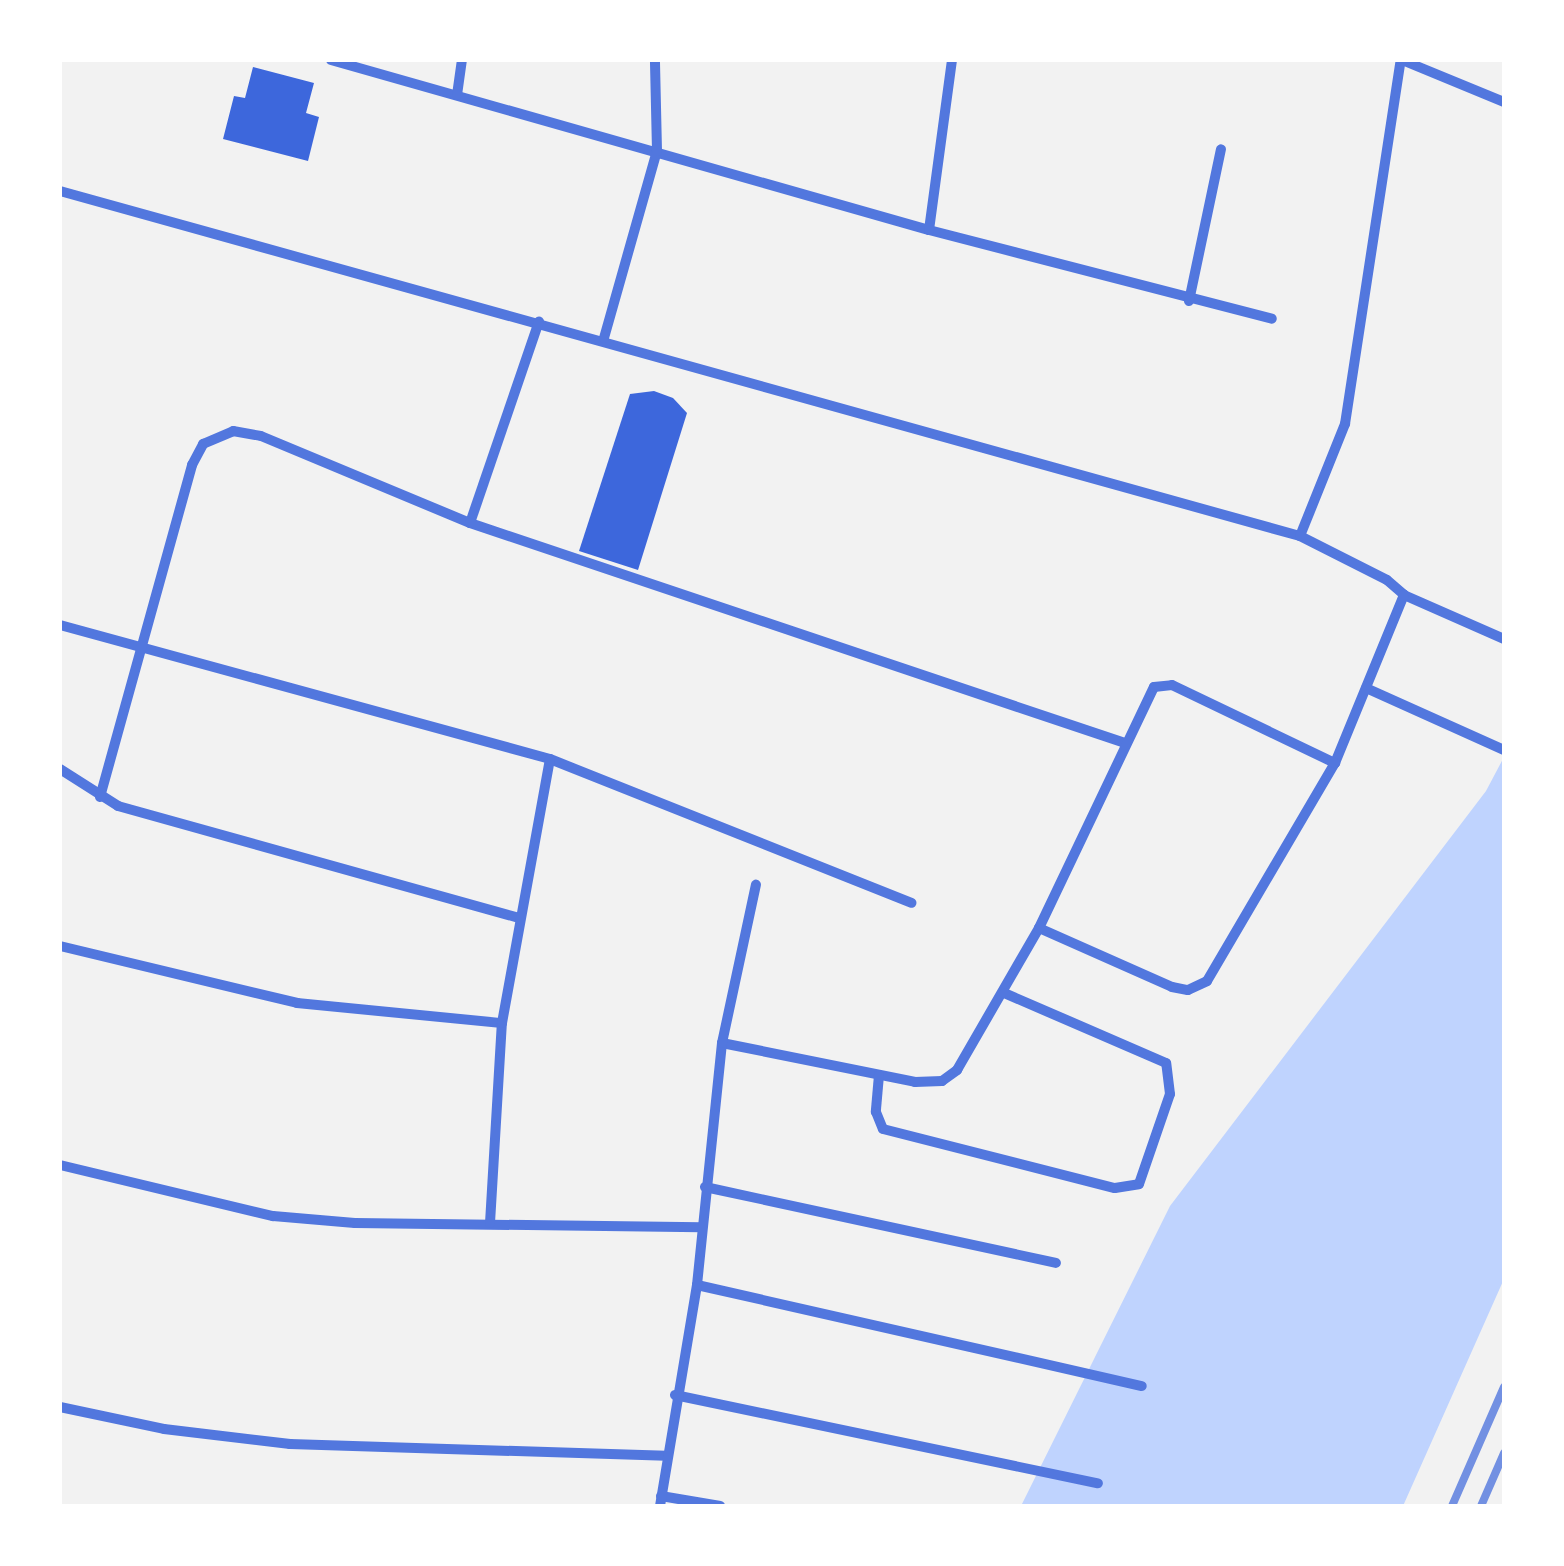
<!DOCTYPE html>
<style>
body{margin:0}
#map{position:relative;width:1564px;height:1566px;overflow:hidden;background:#f2f2f2;font-family:"Fira Sans Condensed",sans-serif}
div>[style]{position:absolute}
.water>*{inset:0;background:#bfd3fe}
.building>*{inset:0;background:#3d67dc}
.minor>*{height:10px;margin:-5px;padding:0 5px;transform-origin:5px;border-radius:5px;background:#5277de}
.rail>*{height:8px;margin:-4px;padding:0 4px;transform-origin:4px;border-radius:4px;background:#7290e2}
span{translate:-50% -50%;white-space:nowrap;text-align:center;line-height:1.15;-webkit-text-stroke:8px #fff;paint-order:stroke}
.frame{position:absolute;inset:0;border:62px solid #fff;pointer-events:none}
</style>
<div id="map">
<div class="water">
<i style="clip-path:polygon(1504px 757px,1504px 1279px,1403px 1506px,1021px 1506px,1170px 1206px,1486px 791px)"></i>
</div>
<div class="building">
<i style="clip-path:polygon(253px 67px,314px 83px,306px 113px,319px 117px,308px 161px,223px 139px,234px 96px,245px 98px)"></i>
<i style="clip-path:polygon(654px 391px,673px 398px,687px 413px,638px 570px,579px 551px,630px 394px)"></i>
</div>
<div class="minor">
<i style="left:331px;top:60px;width:622px;rotate:15.87deg"></i>
<i style="left:929px;top:230px;width:354px;rotate:14.5deg"></i>
<i style="left:1402px;top:60px;width:110px;rotate:22.4deg"></i>
<i style="left:457px;top:95px;width:35px;rotate:-82deg"></i>
<i style="left:60px;top:191px;width:1287px;rotate:15.55deg"></i>
<i style="left:1300px;top:536px;width:97px;rotate:26.8deg"></i>
<i style="left:1387px;top:580px;width:23px;rotate:41deg"></i>
<i style="left:1404px;top:595px;width:109px;rotate:23.7deg"></i>
<i style="left:929px;top:230px;width:172px;rotate:-82.3deg"></i>
<i style="left:1189px;top:301px;width:155px;rotate:-78.1deg"></i>
<i style="left:604px;top:338px;width:194px;rotate:-74.2deg"></i>
<i style="left:657px;top:151px;width:91px;rotate:-91.3deg"></i>
<i style="left:470px;top:523px;width:213px;rotate:-71.1deg"></i>
<i style="left:1300px;top:536px;width:121px;rotate:-68.1deg"></i>
<i style="left:1345px;top:424px;width:368px;rotate:-81.3deg"></i>
<i style="left:60px;top:625px;width:508px;rotate:15.29deg"></i>
<i style="left:550px;top:759px;width:389px;rotate:21.7deg"></i>
<i style="left:1366px;top:688px;width:151px;rotate:24.2deg"></i>
<i style="left:60px;top:769px;width:69px;rotate:32.5deg"></i>
<i style="left:118px;top:806px;width:417px;rotate:15.6deg"></i>
<i style="left:100px;top:797px;width:345px;rotate:-74.5deg"></i>
<i style="left:192px;top:465px;width:24px;rotate:-62deg"></i>
<i style="left:203px;top:444px;width:33px;rotate:-23deg"></i>
<i style="left:233px;top:431px;width:28px;rotate:10deg"></i>
<i style="left:261px;top:436px;width:226px;rotate:22.6deg"></i>
<i style="left:470px;top:523px;width:691px;rotate:18.57deg"></i>
<i style="left:1039px;top:928px;width:145px;rotate:23.9deg"></i>
<i style="left:1172px;top:987px;width:16px;rotate:11deg"></i>
<i style="left:1188px;top:990px;width:21px;rotate:-25deg"></i>
<i style="left:1207px;top:981px;width:253px;rotate:-59.6deg"></i>
<i style="left:1335px;top:763px;width:182px;rotate:-67.7deg"></i>
<i style="left:60px;top:946px;width:244px;rotate:13.5deg"></i>
<i style="left:297px;top:1003px;width:206px;rotate:5.6deg"></i>
<i style="left:722px;top:1043px;width:197px;rotate:11.4deg"></i>
<i style="left:915px;top:1082px;width:27px;rotate:-2deg"></i>
<i style="left:942px;top:1081px;width:19px;rotate:-36deg"></i>
<i style="left:957px;top:1070px;width:164px;rotate:-60deg"></i>
<i style="left:1039px;top:928px;width:267px;rotate:-64.5deg"></i>
<i style="left:1154px;top:687px;width:18px;rotate:-6deg"></i>
<i style="left:1172px;top:685px;width:181px;rotate:25.6deg"></i>
<i style="left:879px;top:1075px;width:37px;rotate:95deg"></i>
<i style="left:876px;top:1112px;width:18px;rotate:68deg"></i>
<i style="left:883px;top:1129px;width:239px;rotate:14.3deg"></i>
<i style="left:1115px;top:1188px;width:24px;rotate:-9deg"></i>
<i style="left:1139px;top:1184px;width:95px;rotate:-71deg"></i>
<i style="left:1170px;top:1094px;width:31px;rotate:-97deg"></i>
<i style="left:1166px;top:1063px;width:176px;rotate:-156.6deg"></i>
<i style="left:60px;top:1165px;width:219px;rotate:13.5deg"></i>
<i style="left:273px;top:1216px;width:82px;rotate:4.9deg"></i>
<i style="left:355px;top:1223px;width:346px;rotate:0.7deg"></i>
<i style="left:705px;top:1187px;width:359px;rotate:12.2deg"></i>
<i style="left:490px;top:1223px;width:200px;rotate:-86.6deg"></i>
<i style="left:502px;top:1023px;width:268px;rotate:-79.7deg"></i>
<i style="left:697px;top:1285px;width:456px;rotate:12.8deg"></i>
<i style="left:675px;top:1395px;width:432px;rotate:11.8deg"></i>
<i style="left:60px;top:1407px;width:106px;rotate:11.9deg"></i>
<i style="left:164px;top:1429px;width:127px;rotate:6.8deg"></i>
<i style="left:290px;top:1444px;width:376px;rotate:1.8deg"></i>
<i style="left:661px;top:1496px;width:60px;rotate:9.6deg"></i>
<i style="left:660px;top:1506px;width:224px;rotate:-80.5deg"></i>
<i style="left:697px;top:1285px;width:243px;rotate:-84.1deg"></i>
<i style="left:722px;top:1043px;width:162px;rotate:-77.9deg"></i>
</div>
<div class="rail">
<i style="left:1452px;top:1506px;width:130px;rotate:-66.4deg"></i>
<i style="left:1481px;top:1506px;width:58px;rotate:-66.5deg"></i>
</div>
<div class="frame"></div>
</div>
